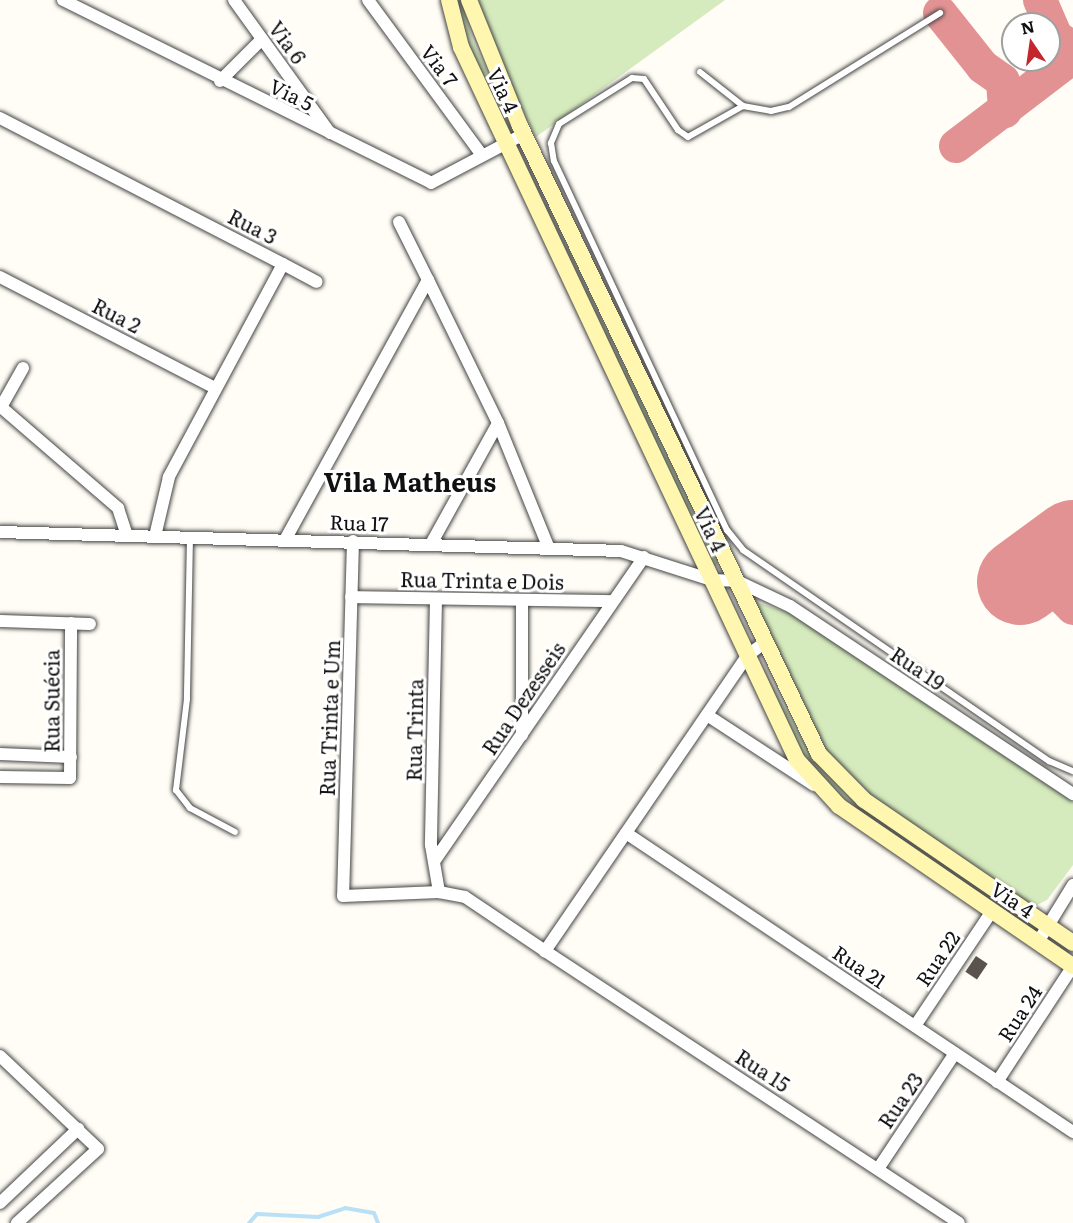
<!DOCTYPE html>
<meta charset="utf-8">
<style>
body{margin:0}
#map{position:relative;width:1073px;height:1223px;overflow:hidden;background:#fffdf5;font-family:Literata,serif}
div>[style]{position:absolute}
.green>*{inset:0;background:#d5ebbd}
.stream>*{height:4px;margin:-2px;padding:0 2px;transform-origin:2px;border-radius:2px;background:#b9e0f7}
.taxiway>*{height:34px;margin:-17px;padding:0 17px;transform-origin:17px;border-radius:17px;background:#e29292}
.runway>*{height:86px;margin:-43px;padding:0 43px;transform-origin:43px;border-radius:43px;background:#e29292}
.building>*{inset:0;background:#5a524d;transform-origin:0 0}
.roads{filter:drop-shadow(0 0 2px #444) drop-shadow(0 0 2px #444)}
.lane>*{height:6px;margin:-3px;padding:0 3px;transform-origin:3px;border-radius:3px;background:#fff}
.street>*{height:12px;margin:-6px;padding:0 6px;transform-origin:6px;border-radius:6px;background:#fff}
.secondary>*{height:16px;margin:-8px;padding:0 8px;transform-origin:8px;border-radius:8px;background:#fff6b0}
span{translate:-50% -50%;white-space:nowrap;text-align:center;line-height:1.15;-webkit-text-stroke:6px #fff;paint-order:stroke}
.street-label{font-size:20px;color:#111}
.district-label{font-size:26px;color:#111;font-weight:700}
.north{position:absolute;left:1001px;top:12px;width:60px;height:60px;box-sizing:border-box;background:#fff;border:2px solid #a0a0a0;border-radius:50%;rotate:347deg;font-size:16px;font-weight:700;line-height:24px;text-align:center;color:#111}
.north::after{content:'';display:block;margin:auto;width:21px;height:27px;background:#c4262e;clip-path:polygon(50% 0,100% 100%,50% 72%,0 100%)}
</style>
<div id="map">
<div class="green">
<i style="clip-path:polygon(454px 0,462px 0,473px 41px,513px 125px,510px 131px,468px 47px)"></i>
<i style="clip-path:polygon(476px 0,725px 0,536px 137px,488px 38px)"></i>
<i style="clip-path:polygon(521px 152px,718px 561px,716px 566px,713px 566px)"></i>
<i style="clip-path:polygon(751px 600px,792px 614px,1073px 802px,1073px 865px,1047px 900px,1033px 907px,860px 789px,824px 752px)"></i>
<i style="clip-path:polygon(762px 665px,804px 743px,837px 785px,1040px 928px,1037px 933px,830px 789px,800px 750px)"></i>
</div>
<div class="stream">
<i style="left:249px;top:1223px;width:12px;rotate:-48deg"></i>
<i style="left:257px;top:1214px;width:61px;rotate:2.8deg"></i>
<i style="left:318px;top:1217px;width:28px;rotate:-18deg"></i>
<i style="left:345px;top:1208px;width:29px;rotate:10deg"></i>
<i style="left:374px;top:1213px;width:11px;rotate:68deg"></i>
</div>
<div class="taxiway">
<i style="left:1040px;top:0;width:40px;rotate:66.6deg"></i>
<i style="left:1056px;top:37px;width:20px;rotate:33deg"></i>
<i style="left:940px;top:13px;width:69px;rotate:51.5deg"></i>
<i style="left:983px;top:67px;width:24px;rotate:35deg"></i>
<i style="left:1003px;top:81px;width:30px;rotate:86deg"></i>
<i style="left:956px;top:146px;width:147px;rotate:-37.3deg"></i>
<i style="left:1036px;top:570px;width:53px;rotate:45.8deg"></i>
</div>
<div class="runway">
<i style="left:1020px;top:582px;width:66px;rotate:-36.3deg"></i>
</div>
<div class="building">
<i style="left:976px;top:956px;width:14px;height:19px;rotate:34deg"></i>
</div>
<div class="roads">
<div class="lane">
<i style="left:700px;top:72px;width:55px;rotate:38.3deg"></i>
<i style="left:743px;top:106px;width:28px;rotate:10deg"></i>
<i style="left:771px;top:111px;width:18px;rotate:-13deg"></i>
<i style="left:789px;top:107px;width:178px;rotate:-31.9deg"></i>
<i style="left:743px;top:106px;width:63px;rotate:150.6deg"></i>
<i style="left:688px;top:137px;width:12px;rotate:-145deg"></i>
<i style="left:678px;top:130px;width:61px;rotate:-123.7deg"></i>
<i style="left:644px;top:79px;width:12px;rotate:-175deg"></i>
<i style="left:632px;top:78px;width:86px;rotate:147.8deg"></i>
<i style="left:559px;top:124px;width:21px;rotate:113deg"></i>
<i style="left:551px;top:143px;width:18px;rotate:81deg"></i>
<i style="left:554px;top:161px;width:408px;rotate:64.9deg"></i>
<i style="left:727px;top:530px;width:26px;rotate:51deg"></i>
<i style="left:743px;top:550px;width:372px;rotate:34.6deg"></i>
<i style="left:1049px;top:761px;width:26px;rotate:23deg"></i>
<i style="left:190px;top:537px;width:162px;rotate:91.1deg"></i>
<i style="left:187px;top:699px;width:92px;rotate:96.9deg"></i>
<i style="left:176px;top:790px;width:23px;rotate:52deg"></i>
<i style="left:190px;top:808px;width:51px;rotate:28.1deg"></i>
</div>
<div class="street">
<i style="left:63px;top:0;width:411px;rotate:26.4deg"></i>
<i style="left:431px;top:183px;width:105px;rotate:-27.8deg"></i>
<i style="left:234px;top:0;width:164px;rotate:54.2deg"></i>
<i style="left:368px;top:0;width:191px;rotate:53.7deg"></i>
<i style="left:220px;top:81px;width:58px;rotate:-45deg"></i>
<i style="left:0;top:118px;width:318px;rotate:27.3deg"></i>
<i style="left:283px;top:264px;width:242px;rotate:118.2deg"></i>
<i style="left:169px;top:477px;width:61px;rotate:103.3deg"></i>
<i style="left:399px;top:222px;width:65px;rotate:63.4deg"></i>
<i style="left:283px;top:264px;width:38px;rotate:28deg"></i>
<i style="left:0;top:277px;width:242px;rotate:27.3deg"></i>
<i style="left:23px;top:368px;width:45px;rotate:119.4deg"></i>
<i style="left:1px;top:407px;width:155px;rotate:40.8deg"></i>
<i style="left:118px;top:508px;width:29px;rotate:72deg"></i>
<i style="left:0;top:532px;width:621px;rotate:1.75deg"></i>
<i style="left:621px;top:551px;width:96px;rotate:17.7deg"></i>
<i style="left:712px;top:580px;width:25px;rotate:2deg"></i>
<i style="left:737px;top:581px;width:59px;rotate:25.3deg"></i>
<i style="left:790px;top:606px;width:340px;rotate:33.6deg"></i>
<i style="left:285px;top:540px;width:297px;rotate:-61.2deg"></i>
<i style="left:428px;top:280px;width:159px;rotate:63.9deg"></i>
<i style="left:498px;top:423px;width:133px;rotate:67.9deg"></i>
<i style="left:353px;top:541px;width:355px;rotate:91.6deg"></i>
<i style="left:343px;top:896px;width:96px;rotate:-2.4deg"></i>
<i style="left:431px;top:544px;width:138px;rotate:-61deg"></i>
<i style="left:351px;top:597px;width:261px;rotate:0.9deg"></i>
<i style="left:436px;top:600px;width:245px;rotate:91.2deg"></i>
<i style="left:431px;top:845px;width:48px;rotate:80.3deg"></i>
<i style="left:439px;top:892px;width:26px;rotate:11deg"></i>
<i style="left:465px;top:897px;width:97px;rotate:34deg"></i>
<i style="left:522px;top:602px;width:133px;rotate:90deg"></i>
<i style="left:0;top:621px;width:90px;rotate:1.9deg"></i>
<i style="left:764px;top:643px;width:21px;rotate:143deg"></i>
<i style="left:747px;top:656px;width:358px;rotate:124.4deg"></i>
<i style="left:545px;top:951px;width:495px;rotate:33.3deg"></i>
<i style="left:707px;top:715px;width:128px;rotate:33.2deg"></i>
<i style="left:0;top:754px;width:71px;rotate:2.4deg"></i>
<i style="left:0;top:777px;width:70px;rotate:0.8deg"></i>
<i style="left:70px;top:778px;width:155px;rotate:-89.6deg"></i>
<i style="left:626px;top:833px;width:538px;rotate:33.78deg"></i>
<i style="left:435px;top:860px;width:368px;rotate:-55.4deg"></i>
<i style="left:1038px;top:942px;width:67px;rotate:-58.4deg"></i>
<i style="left:915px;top:1026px;width:138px;rotate:-56.2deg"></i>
<i style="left:0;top:1056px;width:135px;rotate:43.5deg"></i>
<i style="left:98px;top:1149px;width:110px;rotate:137.6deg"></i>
<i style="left:997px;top:1082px;width:139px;rotate:-56.8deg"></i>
<i style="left:878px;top:1169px;width:139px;rotate:-56.4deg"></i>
<i style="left:0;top:1203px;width:108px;rotate:-43.5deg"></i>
</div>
<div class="secondary">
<i style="left:449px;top:0;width:49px;rotate:75.7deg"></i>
<i style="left:461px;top:47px;width:788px;rotate:64.77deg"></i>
<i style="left:797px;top:760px;width:62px;rotate:47.6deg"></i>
<i style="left:839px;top:806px;width:283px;rotate:34.4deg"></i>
<i style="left:469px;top:0;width:136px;rotate:68deg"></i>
<i style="left:520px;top:126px;width:696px;rotate:64.54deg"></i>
<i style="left:819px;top:754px;width:64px;rotate:45.6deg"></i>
<i style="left:864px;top:800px;width:253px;rotate:34.4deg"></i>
</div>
</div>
<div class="street-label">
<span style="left:288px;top:42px;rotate:54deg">Via 6</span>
<span style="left:440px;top:65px;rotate:53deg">Via 7</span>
<span style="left:504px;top:90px;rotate:65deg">Via 4</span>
<span style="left:292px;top:94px;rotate:26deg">Via 5</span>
<span style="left:253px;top:226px;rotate:27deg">Rua 3</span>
<span style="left:117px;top:315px;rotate:27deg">Rua 2</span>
<span style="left:359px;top:522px;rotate:2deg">Rua 17</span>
<span style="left:711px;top:529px;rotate:65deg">Via 4</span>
<span style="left:482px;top:580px;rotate:1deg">Rua Trinta e Dois</span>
<span style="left:918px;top:668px;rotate:34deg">Rua 19</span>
<span style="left:523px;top:698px;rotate:-56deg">Rua Dezesseis</span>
<span style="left:51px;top:701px;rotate:-90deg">Rua Suécia</span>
<span style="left:329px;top:718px;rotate:-88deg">Rua Trinta e Um</span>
<span style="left:414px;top:730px;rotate:-89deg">Rua Trinta</span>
<span style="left:1013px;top:899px;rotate:34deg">Via 4</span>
<span style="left:937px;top:958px;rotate:-56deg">Rua 22</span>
<span style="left:860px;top:966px;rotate:34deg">Rua 21</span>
<span style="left:1019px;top:1013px;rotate:-57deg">Rua 24</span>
<span style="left:763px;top:1070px;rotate:33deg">Rua 15</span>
<span style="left:900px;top:1100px;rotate:-56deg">Rua 23</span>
</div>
<div class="district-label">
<span style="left:410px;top:481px">Vila Matheus</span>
</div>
<div class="north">N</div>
</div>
